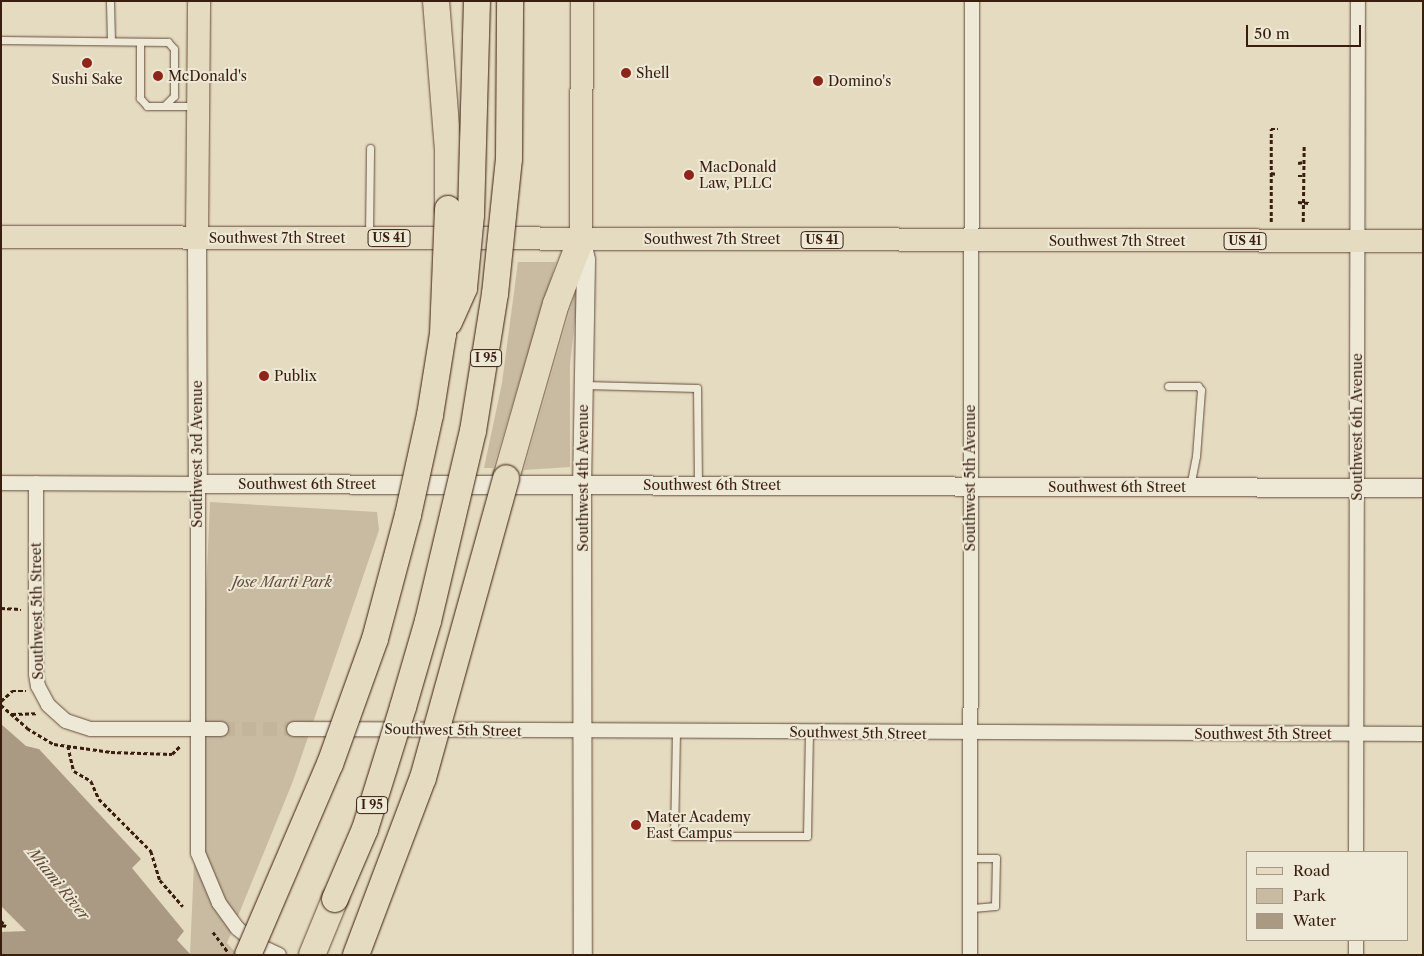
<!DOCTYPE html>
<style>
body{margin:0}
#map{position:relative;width:1424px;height:956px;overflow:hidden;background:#e5dbc0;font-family:"Libre Caslon Text",serif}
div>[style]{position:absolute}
.green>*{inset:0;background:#c8bba2}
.water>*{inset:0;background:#ab9a83}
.minor-tunnel>*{height:14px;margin-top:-7px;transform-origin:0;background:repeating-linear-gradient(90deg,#c3b59c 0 14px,transparent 0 21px)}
.path>*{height:2.5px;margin-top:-1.25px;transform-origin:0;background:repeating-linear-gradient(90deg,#391d0d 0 4px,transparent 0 6.5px)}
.roads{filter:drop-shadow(0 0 1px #644c3a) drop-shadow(0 0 1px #644c3a)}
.service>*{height:7px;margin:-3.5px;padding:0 3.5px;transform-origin:3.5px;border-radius:3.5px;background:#eee8d6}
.minor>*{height:14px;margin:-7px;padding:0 7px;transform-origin:7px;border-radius:7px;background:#eee8d6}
.tertiary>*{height:18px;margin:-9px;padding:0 9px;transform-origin:9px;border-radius:9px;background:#eee8d6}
.primary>*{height:22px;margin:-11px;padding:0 11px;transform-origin:11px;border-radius:11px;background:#e5dbc0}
.motorway>*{height:26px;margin:-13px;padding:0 13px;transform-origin:13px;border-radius:13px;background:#e5dbc0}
.bridges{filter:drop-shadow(0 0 1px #391d0d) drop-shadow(0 0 1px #391d0d)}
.motorway-bridge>*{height:26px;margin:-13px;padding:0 13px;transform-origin:13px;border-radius:13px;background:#e5dbc0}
.dots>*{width:14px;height:14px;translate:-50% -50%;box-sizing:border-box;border:2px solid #eee8d6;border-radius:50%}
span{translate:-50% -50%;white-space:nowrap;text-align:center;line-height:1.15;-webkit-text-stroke:4px #eee8d6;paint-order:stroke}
.shield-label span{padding:1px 4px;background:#eee8d6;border:1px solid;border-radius:4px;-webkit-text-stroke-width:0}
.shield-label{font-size:12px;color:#391d0d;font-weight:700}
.poi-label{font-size:14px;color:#391d0d}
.left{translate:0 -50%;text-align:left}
.street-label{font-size:14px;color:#391d0d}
.park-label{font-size:14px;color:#644c3a;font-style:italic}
.water-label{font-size:15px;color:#614936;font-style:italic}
.frame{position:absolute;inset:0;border:2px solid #391d0d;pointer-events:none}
.legend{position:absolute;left:1246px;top:851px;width:162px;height:90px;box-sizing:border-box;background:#eee8d6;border:1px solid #a69786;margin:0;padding:6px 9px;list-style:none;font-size:15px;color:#391d0d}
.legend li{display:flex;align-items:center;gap:10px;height:25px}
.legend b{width:25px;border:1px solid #a69786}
.scale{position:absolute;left:1246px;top:25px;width:115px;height:22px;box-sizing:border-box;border:2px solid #391d0d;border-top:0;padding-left:6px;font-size:15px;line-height:18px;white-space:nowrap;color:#391d0d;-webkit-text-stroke:4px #eee8d6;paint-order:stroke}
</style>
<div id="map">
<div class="green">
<i style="clip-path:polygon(518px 262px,556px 262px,493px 468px,484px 468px,502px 383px)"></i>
<i style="clip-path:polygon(575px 293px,578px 295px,570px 364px,570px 467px,524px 470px)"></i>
<i style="clip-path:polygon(210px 502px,377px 512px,379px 530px,293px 781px,227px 943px,238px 955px,190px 954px)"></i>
</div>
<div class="water">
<i style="clip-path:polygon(1px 724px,26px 746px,39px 749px,141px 859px,132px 868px,184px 931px,177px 940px,191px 955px,1px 955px,1px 932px,26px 931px,1px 906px)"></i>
</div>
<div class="minor-tunnel">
<i style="left:221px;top:729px;width:73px"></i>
</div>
<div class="path">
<i style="left:1298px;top:163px;width:6px;rotate:-9deg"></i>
<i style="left:1271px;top:173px;width:6px;rotate:9deg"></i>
<i style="left:1298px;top:176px;width:6px"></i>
<i style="left:1298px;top:202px;width:11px;rotate:5deg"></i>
<i style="left:1271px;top:222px;width:93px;rotate:-90deg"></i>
<i style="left:1271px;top:129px;width:7px"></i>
<i style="left:1303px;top:222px;width:77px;rotate:-89.3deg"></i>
<i style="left:1px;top:608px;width:20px;rotate:3deg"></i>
<i style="left:1px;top:701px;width:15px;rotate:-42deg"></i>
<i style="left:12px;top:691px;width:14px"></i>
<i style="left:1px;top:705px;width:35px;rotate:41deg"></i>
<i style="left:27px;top:728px;width:31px;rotate:31deg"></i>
<i style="left:54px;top:744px;width:58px;rotate:8deg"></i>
<i style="left:111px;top:752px;width:61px;rotate:1.9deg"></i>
<i style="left:172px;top:754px;width:11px;rotate:-45deg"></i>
<i style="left:12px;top:714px;width:25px;rotate:-2deg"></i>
<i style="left:68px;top:746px;width:26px;rotate:77deg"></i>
<i style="left:74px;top:771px;width:20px;rotate:30deg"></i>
<i style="left:91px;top:781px;width:20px;rotate:66deg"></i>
<i style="left:99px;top:799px;width:74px;rotate:45deg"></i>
<i style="left:151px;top:851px;width:30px;rotate:73deg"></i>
<i style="left:160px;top:880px;width:35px;rotate:49deg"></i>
<i style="left:1px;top:921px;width:7px;rotate:45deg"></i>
<i style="left:6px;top:926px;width:5px;rotate:180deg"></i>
<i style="left:213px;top:932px;width:25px;rotate:53deg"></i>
</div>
<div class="roads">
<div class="service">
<i style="left:110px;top:1px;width:40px;rotate:88.6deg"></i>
<i style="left:1px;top:40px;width:167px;rotate:0.7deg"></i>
<i style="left:168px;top:42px;width:9px;rotate:49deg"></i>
<i style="left:174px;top:49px;width:47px;rotate:90deg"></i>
<i style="left:174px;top:96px;width:14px;rotate:135deg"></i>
<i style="left:164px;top:106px;width:17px;rotate:180deg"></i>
<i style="left:147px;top:106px;width:11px;rotate:-131deg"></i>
<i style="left:140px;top:98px;width:56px;rotate:-90deg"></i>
<i style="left:164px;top:106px;width:32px"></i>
<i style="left:369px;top:235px;width:87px;rotate:-89.3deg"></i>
<i style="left:585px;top:385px;width:112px;rotate:1.5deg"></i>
<i style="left:697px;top:388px;width:97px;rotate:89.4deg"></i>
<i style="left:1168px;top:386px;width:30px"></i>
<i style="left:1198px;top:386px;width:5px;rotate:53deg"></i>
<i style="left:1201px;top:390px;width:66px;rotate:94.3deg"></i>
<i style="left:1196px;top:456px;width:32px;rotate:101deg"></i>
<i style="left:676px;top:732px;width:104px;rotate:91.1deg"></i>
<i style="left:674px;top:836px;width:133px"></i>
<i style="left:807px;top:836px;width:104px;rotate:-88.9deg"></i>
<i style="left:970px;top:858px;width:26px"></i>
<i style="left:996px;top:858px;width:48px;rotate:91.2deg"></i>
<i style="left:995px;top:906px;width:25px;rotate:175deg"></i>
</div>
<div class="minor">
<i style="left:1px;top:483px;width:197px;rotate:0.3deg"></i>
<i style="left:198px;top:484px;width:369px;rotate:90deg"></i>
<i style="left:198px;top:853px;width:54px;rotate:67.2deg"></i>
<i style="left:219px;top:903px;width:31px;rotate:54deg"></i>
<i style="left:237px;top:928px;width:27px;rotate:39deg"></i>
<i style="left:258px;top:945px;width:23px;rotate:25deg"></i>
<i style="left:36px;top:483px;width:191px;rotate:90deg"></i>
<i style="left:36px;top:674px;width:12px;rotate:81deg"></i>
<i style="left:38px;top:686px;width:21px;rotate:62deg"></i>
<i style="left:48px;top:705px;width:24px;rotate:42deg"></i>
<i style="left:66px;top:721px;width:26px;rotate:18deg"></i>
<i style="left:91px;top:729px;width:130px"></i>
<i style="left:294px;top:729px;width:1129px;rotate:0.25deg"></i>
<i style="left:1356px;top:852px;width:851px;rotate:-89.87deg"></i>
<i style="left:1356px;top:940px;width:15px;rotate:90deg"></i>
<i style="left:970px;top:955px;width:954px;rotate:-89.88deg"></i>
</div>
<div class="tertiary">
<i style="left:197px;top:238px;width:246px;rotate:89.8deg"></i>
<i style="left:198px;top:484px;width:1225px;rotate:0.19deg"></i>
<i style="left:582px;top:241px;width:19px;rotate:78deg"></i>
<i style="left:586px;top:260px;width:225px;rotate:91deg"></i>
<i style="left:582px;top:485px;width:470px;rotate:89.9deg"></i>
</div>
<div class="primary">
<i style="left:1px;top:237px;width:1422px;rotate:0.16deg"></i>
<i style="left:197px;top:238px;width:237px;rotate:-89.5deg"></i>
<i style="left:581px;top:239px;width:238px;rotate:-89.8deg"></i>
</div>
<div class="motorway">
<i style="left:436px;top:1px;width:148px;rotate:85.4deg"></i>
<i style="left:448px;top:149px;width:60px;rotate:90deg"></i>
<i style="left:506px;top:478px;width:181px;rotate:-74deg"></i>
<i style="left:556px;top:304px;width:70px;rotate:-69deg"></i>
<i style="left:312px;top:955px;width:61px;rotate:-67.7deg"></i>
</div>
</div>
<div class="bridges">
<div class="motorway-bridge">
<i style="left:449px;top:322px;width:37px;rotate:-66deg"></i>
<i style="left:464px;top:288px;width:73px;rotate:-84.5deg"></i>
<i style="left:471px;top:215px;width:214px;rotate:-88.4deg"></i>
<i style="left:335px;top:899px;width:76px;rotate:-66.8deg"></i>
<i style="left:365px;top:829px;width:128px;rotate:-72.7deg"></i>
<i style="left:403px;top:707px;width:90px;rotate:-73.8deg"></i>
<i style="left:428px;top:621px;width:195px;rotate:-76.7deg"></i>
<i style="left:473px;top:431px;width:139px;rotate:-80.9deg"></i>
<i style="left:495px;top:294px;width:136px;rotate:-84.1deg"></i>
<i style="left:509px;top:159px;width:158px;rotate:-89.6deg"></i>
<i style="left:248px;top:955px;width:208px;rotate:-66.8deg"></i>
<i style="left:330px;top:764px;width:133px;rotate:-70.2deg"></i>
<i style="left:375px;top:639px;width:128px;rotate:-75.1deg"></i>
<i style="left:408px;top:515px;width:102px;rotate:-77.6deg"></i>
<i style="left:430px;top:415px;width:82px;rotate:-80.9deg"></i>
<i style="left:443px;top:334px;width:125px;rotate:-87.7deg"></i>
<i style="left:356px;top:955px;width:189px;rotate:-69.3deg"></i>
<i style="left:423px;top:778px;width:311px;rotate:-74.5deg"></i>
</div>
</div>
<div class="dots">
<i style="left:87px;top:63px;background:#8f2418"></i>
<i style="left:626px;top:73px;background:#8f2418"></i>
<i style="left:158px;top:76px;background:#8f2418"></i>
<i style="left:818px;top:81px;background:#8f2418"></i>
<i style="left:689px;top:175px;background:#8f2418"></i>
<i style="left:264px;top:376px;background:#8f2418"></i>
<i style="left:636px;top:825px;background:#8f2418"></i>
</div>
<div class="shield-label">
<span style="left:389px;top:238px">US 41</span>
<span style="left:822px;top:240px">US 41</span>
<span style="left:1245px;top:241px">US 41</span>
<span style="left:486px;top:358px">I 95</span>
<span style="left:372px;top:805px">I 95</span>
</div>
<div class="poi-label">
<span class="left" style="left:636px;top:73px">Shell</span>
<span class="left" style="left:168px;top:76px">McDonald's</span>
<span style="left:87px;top:79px">Sushi Sake</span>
<span class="left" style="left:828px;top:81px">Domino's</span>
<span class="left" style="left:699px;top:175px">MacDonald<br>Law, PLLC</span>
<span class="left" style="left:274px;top:376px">Publix</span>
<span class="left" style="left:646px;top:825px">Mater Academy<br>East Campus</span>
</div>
<div class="street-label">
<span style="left:277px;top:238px">Southwest 7th Street</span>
<span style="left:712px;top:239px">Southwest 7th Street</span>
<span style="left:1117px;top:241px">Southwest 7th Street</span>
<span style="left:1357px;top:427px;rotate:-90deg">Southwest 6th Avenue</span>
<span style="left:197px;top:454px;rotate:-90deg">Southwest 3rd Avenue</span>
<span style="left:583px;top:478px;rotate:-90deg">Southwest 4th Avenue</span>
<span style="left:970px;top:478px;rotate:-90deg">Southwest 5th Avenue</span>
<span style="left:307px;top:484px">Southwest 6th Street</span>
<span style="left:712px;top:485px">Southwest 6th Street</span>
<span style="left:1117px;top:487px">Southwest 6th Street</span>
<span style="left:37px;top:611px;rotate:-91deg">Southwest 5th Street</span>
<span style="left:453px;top:730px;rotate:1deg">Southwest 5th Street</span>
<span style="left:858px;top:733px;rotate:1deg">Southwest 5th Street</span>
<span style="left:1263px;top:734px">Southwest 5th Street</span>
</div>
<div class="park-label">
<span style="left:282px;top:582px">Jose Marti Park</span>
</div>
<div class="water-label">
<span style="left:59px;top:884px;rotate:51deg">Miami River</span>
</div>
<div class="frame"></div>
<ul class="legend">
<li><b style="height:6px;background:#e5dbc0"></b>Road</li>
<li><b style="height:14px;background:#c8bba2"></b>Park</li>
<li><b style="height:14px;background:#ab9a83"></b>Water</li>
</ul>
<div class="scale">50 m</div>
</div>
